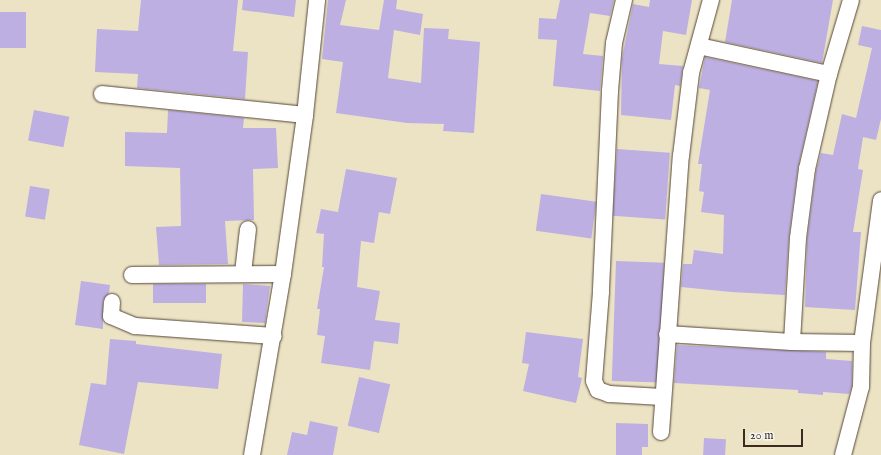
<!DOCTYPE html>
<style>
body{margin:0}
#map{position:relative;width:881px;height:455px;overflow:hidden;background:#ece3c5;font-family:"IM FELL English",serif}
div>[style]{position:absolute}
.building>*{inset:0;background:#bdafe2;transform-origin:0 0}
.roads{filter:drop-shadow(0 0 1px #564637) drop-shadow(0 0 1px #564637)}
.minor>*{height:16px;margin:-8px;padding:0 8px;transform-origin:8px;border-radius:8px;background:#fff}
span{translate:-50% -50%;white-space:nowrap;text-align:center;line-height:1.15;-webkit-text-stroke:4px #f6f6f2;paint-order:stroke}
.scale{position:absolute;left:743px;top:429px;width:60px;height:18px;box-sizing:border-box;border:2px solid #3b2a1e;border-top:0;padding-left:5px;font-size:12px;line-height:14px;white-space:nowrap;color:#3b2a1e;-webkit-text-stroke:3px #f6f6f2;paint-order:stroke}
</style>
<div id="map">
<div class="building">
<i style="clip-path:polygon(141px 0,238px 0,233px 51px,248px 52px,245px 99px,137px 88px,138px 74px,95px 72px,97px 29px,138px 31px)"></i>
<i style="clip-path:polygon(243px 0,296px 0,294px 17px,242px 10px)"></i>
<i style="clip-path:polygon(328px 0,346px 0,340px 25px,379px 30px,384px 0,397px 0,396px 9px,423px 14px,420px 35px,394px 30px,388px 78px,421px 83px,424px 28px,449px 29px,448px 39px,480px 42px,474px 133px,443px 131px,444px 124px,407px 123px,336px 113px,343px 62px,322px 59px)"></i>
<i style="clip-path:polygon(560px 0,614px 0,610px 16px,590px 13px,583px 54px,603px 56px,600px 91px,553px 86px,557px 40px,538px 39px,539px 18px,556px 19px)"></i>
<i style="clip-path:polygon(650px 0,692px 0,686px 35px,663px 31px,659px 64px,683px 66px,680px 86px,675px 85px,671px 120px,621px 115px,622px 58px,633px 4px,649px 7px)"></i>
<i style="clip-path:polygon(732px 0,833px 0,822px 63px,725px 42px)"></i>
<i style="left:0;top:12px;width:26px;height:36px"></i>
<i style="clip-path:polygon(862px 26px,881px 30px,881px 119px,876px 140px,863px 137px,858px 169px,863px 170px,853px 232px,861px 232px,855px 310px,805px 307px,807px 239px,816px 171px,821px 153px,833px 155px,842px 114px,856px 118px,872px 48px,858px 45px)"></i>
<i style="clip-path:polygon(705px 57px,818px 81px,798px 168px,789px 237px,785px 295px,731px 292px,681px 287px,683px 264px,692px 264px,694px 250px,723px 254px,724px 215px,701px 212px,704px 192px,699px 191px,702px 164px,698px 164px,710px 90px,699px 88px)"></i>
<i style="left:34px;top:110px;width:36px;height:31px;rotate:11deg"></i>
<i style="clip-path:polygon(168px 110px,244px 118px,243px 128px,276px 128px,278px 168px,253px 169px,254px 220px,225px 221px,228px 264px,159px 265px,156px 227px,181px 226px,180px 168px,125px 166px,125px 132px,167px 133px)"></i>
<i style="left:617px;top:149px;width:53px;height:67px;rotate:4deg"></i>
<i style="clip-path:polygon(346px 169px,397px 178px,390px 214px,379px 212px,374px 243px,361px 241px,357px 287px,380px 291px,375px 320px,400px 323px,398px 344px,374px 341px,370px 370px,321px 363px,325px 336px,317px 335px,320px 309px,317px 309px,324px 267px,322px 267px,324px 234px,316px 233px,321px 209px,338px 212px)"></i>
<i style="left:30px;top:186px;width:20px;height:31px;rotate:9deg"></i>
<i style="left:541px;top:194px;width:56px;height:37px;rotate:8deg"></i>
<i style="left:616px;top:261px;width:48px;height:120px;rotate:2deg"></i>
<i style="clip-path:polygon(81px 281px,110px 285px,109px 293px,103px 301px,103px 329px,75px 325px)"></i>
<i style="left:153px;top:284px;width:53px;height:19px"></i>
<i style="clip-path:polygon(243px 284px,270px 286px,265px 323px,242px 322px)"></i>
<i style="clip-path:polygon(526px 332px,583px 339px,578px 377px,582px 378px,576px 403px,523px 391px,529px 364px,522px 363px)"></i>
<i style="clip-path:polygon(110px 339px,136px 341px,136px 344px,222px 354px,218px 389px,138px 382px,124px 454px,79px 445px,91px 383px,106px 385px)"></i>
<i style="clip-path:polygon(677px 345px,826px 352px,826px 359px,852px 361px,852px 386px,849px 394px,823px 392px,823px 395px,798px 393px,798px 390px,674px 383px)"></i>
<i style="left:359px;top:377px;width:32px;height:50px;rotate:13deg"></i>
<i style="clip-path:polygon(310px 421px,338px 427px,333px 455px,287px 455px,292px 432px,307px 435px)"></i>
<i style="clip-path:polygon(616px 423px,648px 424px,648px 447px,642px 447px,642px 455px,616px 455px)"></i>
<i style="left:704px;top:438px;width:22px;height:17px;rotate:3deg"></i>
</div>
<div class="roads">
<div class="minor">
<i style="left:624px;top:0;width:44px;rotate:103.1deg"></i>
<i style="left:614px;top:43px;width:48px;rotate:94.8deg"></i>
<i style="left:610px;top:91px;width:201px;rotate:92.6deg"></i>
<i style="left:601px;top:292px;width:89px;rotate:94.5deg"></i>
<i style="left:594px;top:381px;width:10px;rotate:66deg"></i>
<i style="left:598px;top:390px;width:12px;rotate:20deg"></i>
<i style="left:609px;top:394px;width:54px;rotate:3.2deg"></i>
<i style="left:699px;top:46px;width:133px;rotate:12.2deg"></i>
<i style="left:102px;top:94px;width:204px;rotate:5.9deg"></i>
<i style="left:243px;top:273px;width:44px;rotate:-83.5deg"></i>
<i style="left:132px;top:275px;width:151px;rotate:-0.4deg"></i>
<i style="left:112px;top:302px;width:14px;rotate:94deg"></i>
<i style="left:111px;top:316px;width:26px;rotate:23deg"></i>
<i style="left:135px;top:326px;width:139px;rotate:4.1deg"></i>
<i style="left:667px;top:334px;width:125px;rotate:3.7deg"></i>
<i style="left:792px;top:342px;width:70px;rotate:0.8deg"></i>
<i style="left:792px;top:342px;width:104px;rotate:-86.7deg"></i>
<i style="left:798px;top:238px;width:70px;rotate:-82.6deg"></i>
<i style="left:807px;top:169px;width:98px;rotate:-77deg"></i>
<i style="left:829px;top:74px;width:77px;rotate:-73.4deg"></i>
<i style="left:661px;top:432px;width:277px;rotate:-85.9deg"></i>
<i style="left:681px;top:156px;width:84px;rotate:-83.1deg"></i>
<i style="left:691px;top:73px;width:76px;rotate:-74.7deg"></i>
<i style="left:252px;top:455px;width:184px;rotate:-80.3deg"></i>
<i style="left:283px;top:274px;width:161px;rotate:-82.1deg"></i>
<i style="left:305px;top:115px;width:116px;rotate:-84deg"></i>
<i style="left:843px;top:455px;width:70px;rotate:-75.2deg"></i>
<i style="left:861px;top:387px;width:44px;rotate:-88.7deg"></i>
<i style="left:862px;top:343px;width:144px;rotate:-82.4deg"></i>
</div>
</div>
<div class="scale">20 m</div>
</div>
